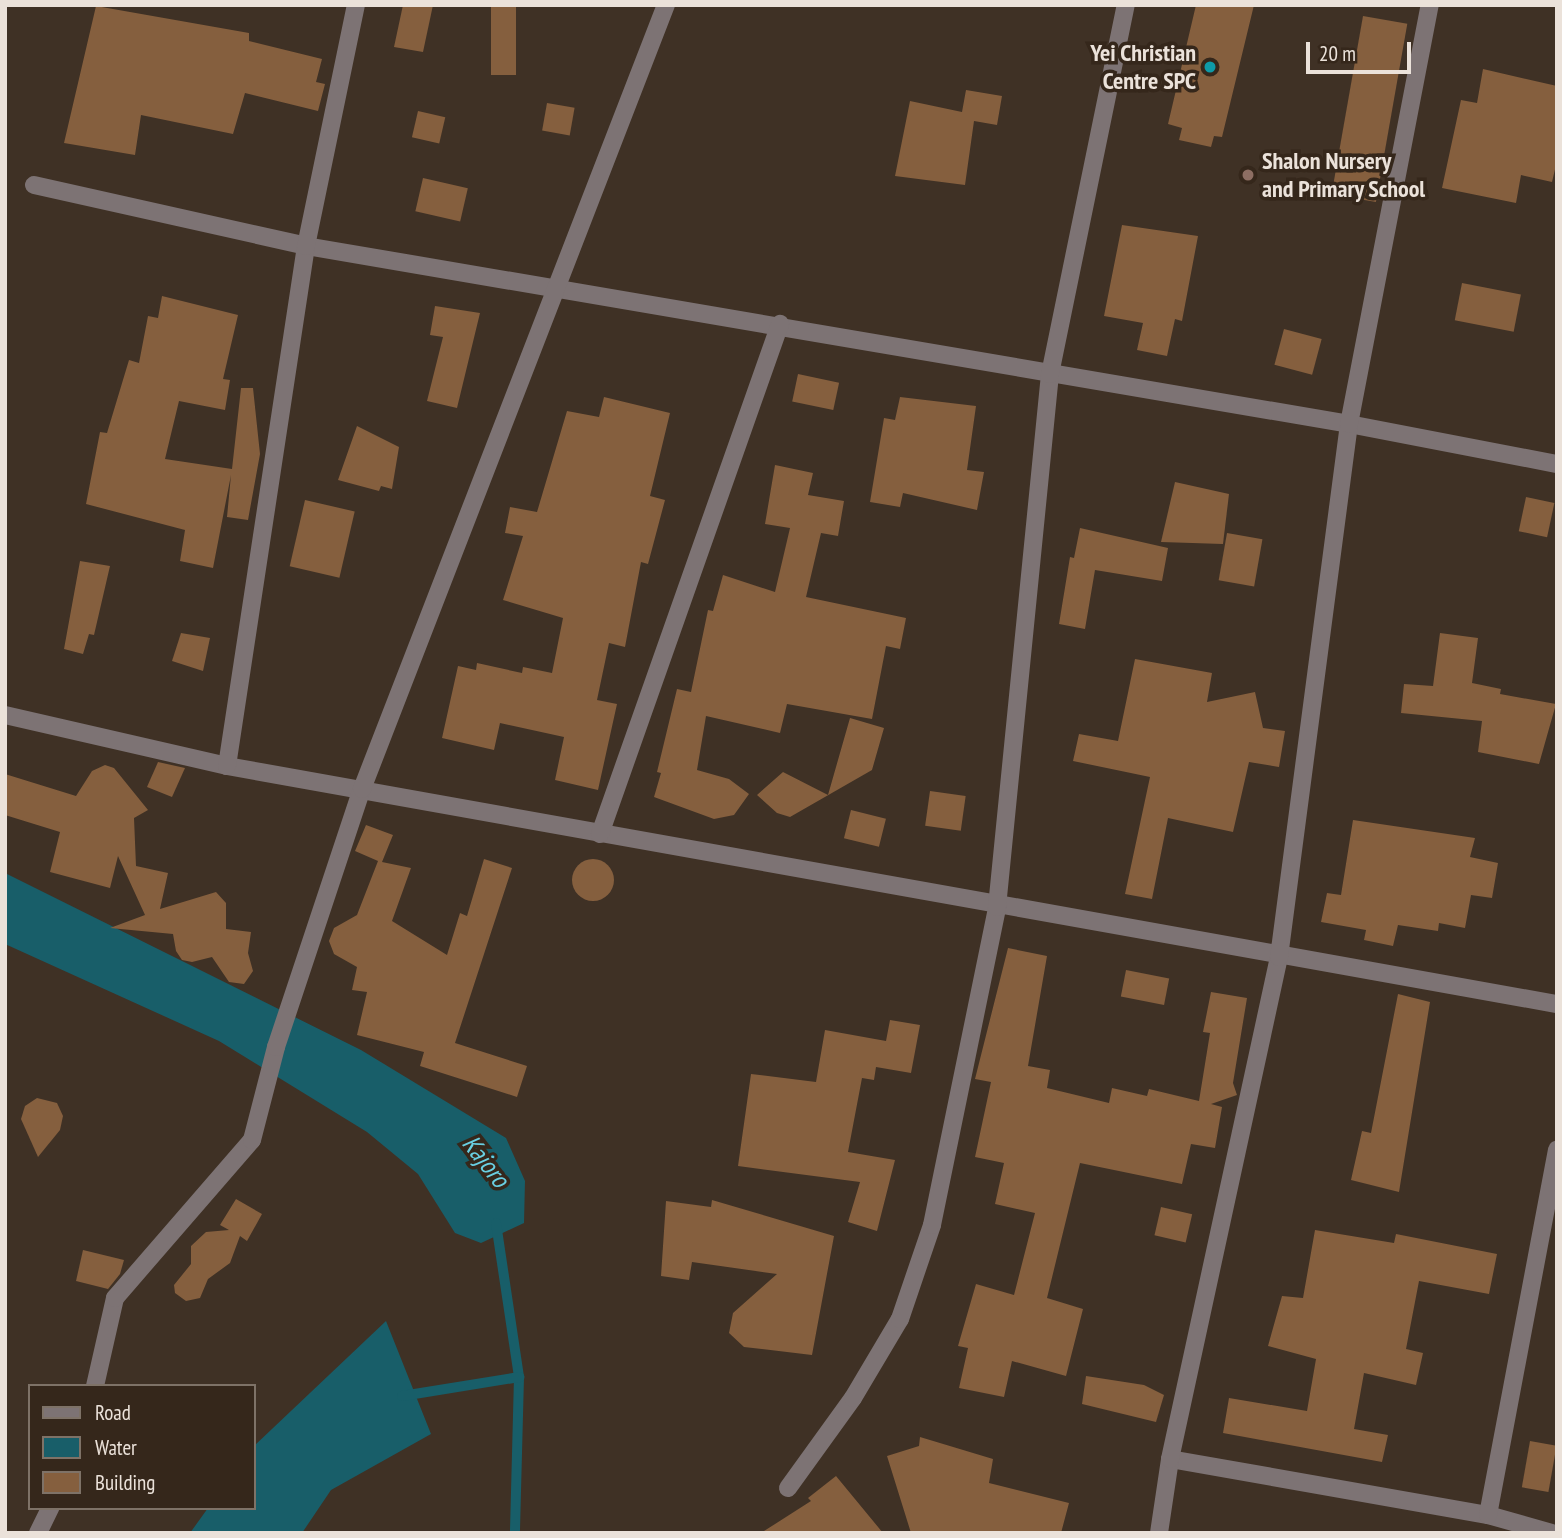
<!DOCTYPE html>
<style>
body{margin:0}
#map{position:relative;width:1562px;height:1538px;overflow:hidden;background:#3f3125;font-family:"PT Sans Narrow",sans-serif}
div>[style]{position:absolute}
.water>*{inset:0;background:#185e69}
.stream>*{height:10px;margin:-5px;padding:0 5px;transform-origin:5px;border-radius:5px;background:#185e69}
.building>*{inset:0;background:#855f3e;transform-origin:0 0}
.round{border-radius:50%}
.minor>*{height:18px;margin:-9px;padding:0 9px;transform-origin:9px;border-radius:9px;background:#7d7374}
.dots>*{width:19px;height:19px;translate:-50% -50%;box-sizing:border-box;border:4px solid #35271b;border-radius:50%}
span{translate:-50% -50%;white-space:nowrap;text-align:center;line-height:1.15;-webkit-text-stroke:7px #35271b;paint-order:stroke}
.poi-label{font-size:24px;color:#ebe2da;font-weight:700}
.right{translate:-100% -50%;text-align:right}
.left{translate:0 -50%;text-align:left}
.water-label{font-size:26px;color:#69cfe2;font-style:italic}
.frame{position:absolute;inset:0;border:7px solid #ebe2da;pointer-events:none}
.legend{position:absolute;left:28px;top:1384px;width:228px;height:126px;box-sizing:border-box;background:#35271b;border:2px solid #7e7267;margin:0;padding:9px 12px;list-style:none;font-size:21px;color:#ebe2da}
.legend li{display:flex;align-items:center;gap:14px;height:35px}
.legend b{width:35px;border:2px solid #7e7267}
.scale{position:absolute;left:1306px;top:42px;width:105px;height:32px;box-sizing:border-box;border:4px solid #ebe2da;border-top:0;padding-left:9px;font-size:21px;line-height:24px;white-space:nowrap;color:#ebe2da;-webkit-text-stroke:5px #35271b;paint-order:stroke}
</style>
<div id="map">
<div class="water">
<i style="clip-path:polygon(5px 873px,361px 1050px,506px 1138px,525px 1181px,524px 1223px,481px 1243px,455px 1233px,418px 1174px,367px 1132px,219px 1041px,5px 944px)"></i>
<i style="clip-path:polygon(386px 1321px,431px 1434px,331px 1490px,302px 1533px,190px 1533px,208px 1508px,254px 1508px,254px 1446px)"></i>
</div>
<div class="stream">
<i style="left:496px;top:1223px;width:156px;rotate:81.5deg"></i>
<i style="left:519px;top:1377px;width:156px;rotate:91.5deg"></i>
<i style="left:402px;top:1396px;width:119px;rotate:-9.2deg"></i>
</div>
<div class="building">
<i style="clip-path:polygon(403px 5px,433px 5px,423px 52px,394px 47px)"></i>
<i style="left:491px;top:5px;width:25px;height:70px"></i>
<i style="clip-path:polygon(1196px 5px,1254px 5px,1222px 137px,1214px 136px,1211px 147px,1179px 140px,1182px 128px,1168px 124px)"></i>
<i style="clip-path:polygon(96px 6px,249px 33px,249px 41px,322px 59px,316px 82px,325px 84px,318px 111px,245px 93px,233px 134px,141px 115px,135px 155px,64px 143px)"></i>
<i style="left:1363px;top:16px;width:45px;height:181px;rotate:10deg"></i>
<i style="clip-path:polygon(1483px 69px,1557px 86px,1557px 161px,1552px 182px,1521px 175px,1516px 203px,1442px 188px,1461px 100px,1477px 103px)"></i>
<i style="clip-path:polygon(966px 90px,1002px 96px,997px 125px,974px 121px,965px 185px,895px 176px,910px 101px,962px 112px)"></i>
<i style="left:547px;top:103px;width:28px;height:28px;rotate:10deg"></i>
<i style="left:418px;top:111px;width:28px;height:27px;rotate:13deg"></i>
<i style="left:423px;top:178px;width:46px;height:34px;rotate:13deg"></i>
<i style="clip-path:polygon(1122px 225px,1198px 236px,1182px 321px,1175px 319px,1167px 356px,1137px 350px,1143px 323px,1104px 316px)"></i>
<i style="left:1462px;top:283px;width:60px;height:38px;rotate:11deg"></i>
<i style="clip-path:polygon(162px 296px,238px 315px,223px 379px,230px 380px,225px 410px,179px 401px,165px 459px,232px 469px,241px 388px,253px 388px,260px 454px,248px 520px,227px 517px,231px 475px,213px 568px,180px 561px,185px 530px,86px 504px,100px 432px,107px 433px,129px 360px,139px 363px,148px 316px,158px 318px)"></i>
<i style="clip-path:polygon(435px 306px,480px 313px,457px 408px,427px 401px,443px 337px,430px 335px)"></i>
<i style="left:1284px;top:329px;width:39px;height:37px;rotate:15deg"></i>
<i style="left:798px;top:374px;width:42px;height:28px;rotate:12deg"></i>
<i style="clip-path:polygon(604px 397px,670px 413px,650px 496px,665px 500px,648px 564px,641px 562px,625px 647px,609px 643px,597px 700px,617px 704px,598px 790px,555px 780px,564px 737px,500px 723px,494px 750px,442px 738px,458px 666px,476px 670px,477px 663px,522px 673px,523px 667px,552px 673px,563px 618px,503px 600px,523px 536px,505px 533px,510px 507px,537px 512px,567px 411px,599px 417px)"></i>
<i style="clip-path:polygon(900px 397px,976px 406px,967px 470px,984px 472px,977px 510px,903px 493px,900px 507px,870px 502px,884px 418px,895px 420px)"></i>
<i style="clip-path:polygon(357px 426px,399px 447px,392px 489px,381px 486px,379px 491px,338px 480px)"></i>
<i style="clip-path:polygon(775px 465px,813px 473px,808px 495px,844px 501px,838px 536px,821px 533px,806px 597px,906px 618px,900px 649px,886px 646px,872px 719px,787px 704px,780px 733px,706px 716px,697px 770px,729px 779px,749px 794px,734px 815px,714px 819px,654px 797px,661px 773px,657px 772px,677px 689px,691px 692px,708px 610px,713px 611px,723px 575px,775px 592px,790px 528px,765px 524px)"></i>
<i style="clip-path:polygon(1175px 482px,1229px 494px,1223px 544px,1161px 542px)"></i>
<i style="left:1526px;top:497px;width:29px;height:35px;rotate:12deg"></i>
<i style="left:305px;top:500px;width:51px;height:68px;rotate:13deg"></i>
<i style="clip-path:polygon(1080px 528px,1168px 548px,1162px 581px,1095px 570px,1085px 629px,1059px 624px,1070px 557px,1074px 558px)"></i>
<i style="left:1227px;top:533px;width:36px;height:48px;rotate:10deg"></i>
<i style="clip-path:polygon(80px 561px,110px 566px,94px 635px,89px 634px,83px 654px,64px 649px)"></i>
<i style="clip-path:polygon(181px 633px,210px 638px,203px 671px,172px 661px)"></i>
<i style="clip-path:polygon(1440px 633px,1478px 638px,1472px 683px,1501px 689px,1500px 694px,1556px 704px,1539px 764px,1478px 752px,1482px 721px,1401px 713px,1404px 684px,1433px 686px)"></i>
<i style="clip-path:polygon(1135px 659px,1212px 673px,1207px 702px,1255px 692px,1263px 728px,1285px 731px,1279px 767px,1249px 762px,1233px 832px,1168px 818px,1152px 899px,1125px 894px,1150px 777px,1073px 761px,1079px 734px,1118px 741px)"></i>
<i style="clip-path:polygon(850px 718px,884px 728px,872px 770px,790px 817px,777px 813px,757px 795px,783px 772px,828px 795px)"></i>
<i style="clip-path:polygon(158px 762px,185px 768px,172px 797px,147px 787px)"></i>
<i style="clip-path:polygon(105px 765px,114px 768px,148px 810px,134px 818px,136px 866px,168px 873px,160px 909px,216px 892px,226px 903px,226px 929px,251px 932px,248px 953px,253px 971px,244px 984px,229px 982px,212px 957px,192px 962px,182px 960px,176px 951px,173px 934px,110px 928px,145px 915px,118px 856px,110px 888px,50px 872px,60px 832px,5px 815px,5px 774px,76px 796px,92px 771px)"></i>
<i style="left:930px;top:791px;width:36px;height:35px;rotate:8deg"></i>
<i style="left:851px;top:810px;width:36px;height:29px;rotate:14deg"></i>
<i style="clip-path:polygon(1353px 820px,1475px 838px,1470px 857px,1498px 863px,1492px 898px,1471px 895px,1465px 928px,1439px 923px,1438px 931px,1398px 925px,1393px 946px,1364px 940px,1366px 930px,1321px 922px,1327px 893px,1341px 895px)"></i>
<i style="clip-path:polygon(366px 825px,393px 835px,382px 862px,411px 868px,392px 921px,447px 955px,460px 913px,467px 916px,484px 859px,512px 868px,455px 1043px,527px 1066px,517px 1097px,420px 1066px,424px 1052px,357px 1035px,367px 992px,352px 990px,357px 967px,334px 954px,329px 941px,334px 928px,357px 915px,378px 861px,355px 851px)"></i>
<i class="round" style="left:572px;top:859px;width:42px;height:42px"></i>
<i style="clip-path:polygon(1008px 948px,1047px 956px,1028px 1066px,1050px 1070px,1047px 1088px,1109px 1103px,1112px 1088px,1147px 1096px,1149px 1089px,1199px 1101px,1210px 1033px,1203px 1032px,1211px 992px,1247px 998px,1233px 1083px,1237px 1095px,1211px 1104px,1222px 1107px,1215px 1148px,1191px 1144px,1182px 1184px,1080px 1163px,1047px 1298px,1083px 1309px,1066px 1376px,1012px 1361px,1004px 1397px,959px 1388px,968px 1348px,958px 1346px,976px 1284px,1014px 1295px,1035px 1213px,995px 1204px,1004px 1163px,975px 1157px,991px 1082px,975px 1079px)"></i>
<i style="left:1126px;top:970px;width:44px;height:27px;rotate:11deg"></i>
<i style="clip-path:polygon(1398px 994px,1430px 1002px,1399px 1192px,1351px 1180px,1362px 1131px,1371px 1133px)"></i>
<i style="clip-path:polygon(890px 1020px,920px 1025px,911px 1073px,876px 1067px,874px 1080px,862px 1078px,848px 1152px,895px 1160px,877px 1231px,848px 1222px,860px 1182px,738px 1166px,751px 1074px,816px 1082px,825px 1030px,886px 1041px)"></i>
<i style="clip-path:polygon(37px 1098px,57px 1103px,63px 1116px,60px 1130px,38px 1157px,21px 1119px,25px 1106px)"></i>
<i style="clip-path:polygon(236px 1199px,262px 1214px,247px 1241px,240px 1236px,230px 1263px,208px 1279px,200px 1298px,186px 1301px,175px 1293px,174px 1285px,191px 1264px,191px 1246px,206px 1232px,229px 1230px,220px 1225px)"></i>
<i style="clip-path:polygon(712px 1200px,834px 1236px,812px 1355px,744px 1347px,729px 1333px,733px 1313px,777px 1274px,692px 1262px,689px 1280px,661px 1276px,666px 1201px,711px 1207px)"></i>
<i style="left:1161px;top:1207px;width:32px;height:29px;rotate:13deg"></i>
<i style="clip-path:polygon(1315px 1230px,1394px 1243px,1396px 1234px,1497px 1254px,1489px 1294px,1419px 1281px,1406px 1349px,1423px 1353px,1416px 1385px,1364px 1373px,1354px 1429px,1388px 1435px,1382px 1462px,1223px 1433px,1229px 1398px,1307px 1411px,1316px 1359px,1268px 1346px,1282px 1296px,1303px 1298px)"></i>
<i style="clip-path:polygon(83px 1250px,124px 1260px,120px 1274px,108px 1289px,76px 1281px)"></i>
<i style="clip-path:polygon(1086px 1376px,1144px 1385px,1164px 1395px,1156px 1422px,1082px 1404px)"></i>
<i style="clip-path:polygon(920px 1437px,993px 1459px,989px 1483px,1069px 1503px,1061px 1533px,911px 1533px,887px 1456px,919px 1446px)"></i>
<i style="left:1530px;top:1441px;width:27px;height:47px;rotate:10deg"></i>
<i style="clip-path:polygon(836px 1476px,883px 1533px,761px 1533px,811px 1501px,808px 1498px)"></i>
</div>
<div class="minor">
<i style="left:34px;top:185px;width:279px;rotate:12.6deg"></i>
<i style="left:306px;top:246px;width:1058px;rotate:9.68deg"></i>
<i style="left:1349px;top:424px;width:212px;rotate:10.9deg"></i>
<i style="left:5px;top:715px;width:228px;rotate:12.9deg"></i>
<i style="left:227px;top:766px;width:1351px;rotate:10.15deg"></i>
<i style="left:227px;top:766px;width:526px;rotate:-81.36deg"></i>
<i style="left:306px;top:246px;width:246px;rotate:-78.3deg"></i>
<i style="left:600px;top:834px;width:541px;rotate:-70.56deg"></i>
<i style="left:95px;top:1386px;width:90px;rotate:-77.2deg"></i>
<i style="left:115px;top:1298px;width:209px;rotate:-49.1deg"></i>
<i style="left:252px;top:1140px;width:96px;rotate:-75.5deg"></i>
<i style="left:276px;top:1047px;width:272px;rotate:-71.6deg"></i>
<i style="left:362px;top:789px;width:841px;rotate:-68.81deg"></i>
<i style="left:1170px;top:1459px;width:323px;rotate:10deg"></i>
<i style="left:1488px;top:1515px;width:66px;rotate:15.7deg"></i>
<i style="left:788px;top:1488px;width:111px;rotate:-54.2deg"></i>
<i style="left:853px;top:1398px;width:92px;rotate:-59.3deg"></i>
<i style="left:900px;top:1319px;width:99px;rotate:-71.2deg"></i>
<i style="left:932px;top:1225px;width:325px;rotate:-78.4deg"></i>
<i style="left:997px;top:907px;width:536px;rotate:-84.32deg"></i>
<i style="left:1050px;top:374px;width:377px;rotate:-78.4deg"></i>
<i style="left:1488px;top:1515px;width:372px;rotate:-79.3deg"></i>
<i style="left:38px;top:1533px;width:28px;rotate:-64deg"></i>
<i style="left:1159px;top:1533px;width:75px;rotate:-81.5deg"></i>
<i style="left:1170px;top:1459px;width:514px;rotate:-77.75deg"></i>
<i style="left:1279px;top:957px;width:538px;rotate:-82.52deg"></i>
<i style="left:1349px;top:424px;width:427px;rotate:-79.1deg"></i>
</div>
<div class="dots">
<i style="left:1210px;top:67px;background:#0f9aa8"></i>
<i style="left:1248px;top:175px;background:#8d6e63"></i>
</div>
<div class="poi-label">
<span class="right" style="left:1196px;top:67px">Yei Christian<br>Centre SPC</span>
<span class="left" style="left:1262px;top:175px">Shalon Nursery<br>and Primary School</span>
</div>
<div class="water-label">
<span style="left:486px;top:1161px;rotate:52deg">Kajoro</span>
</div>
<div class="frame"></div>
<ul class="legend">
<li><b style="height:9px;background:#7d7374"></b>Road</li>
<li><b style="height:19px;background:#185e69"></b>Water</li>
<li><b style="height:19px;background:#855f3e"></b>Building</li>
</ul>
<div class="scale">20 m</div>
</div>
